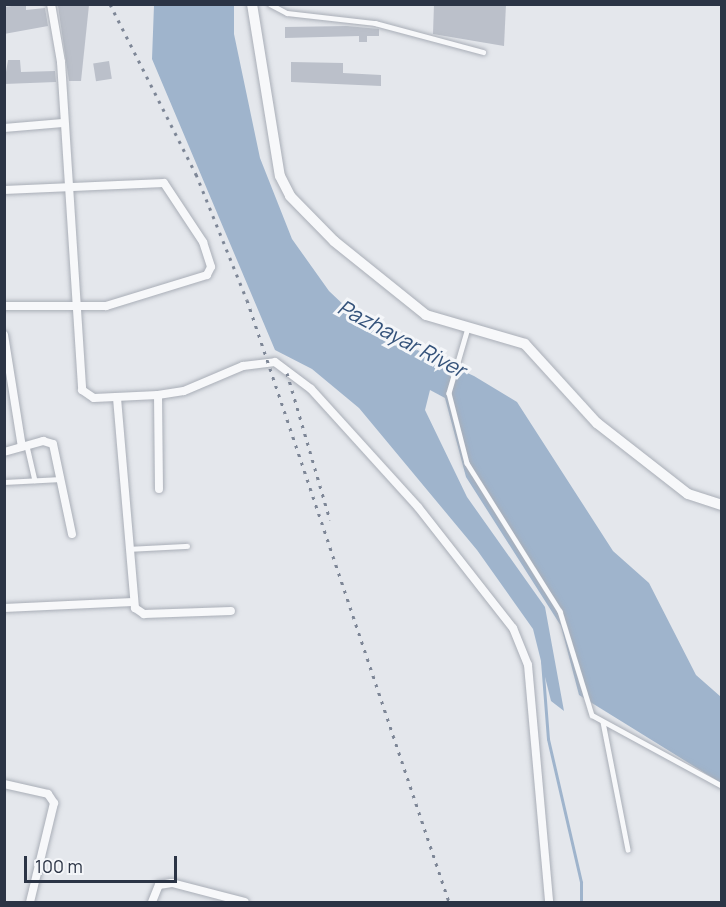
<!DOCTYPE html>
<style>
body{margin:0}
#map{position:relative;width:726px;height:907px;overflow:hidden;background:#e4e7ec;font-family:Manrope,sans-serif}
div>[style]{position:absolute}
.water>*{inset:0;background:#9fb4cc}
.stream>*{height:3px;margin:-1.5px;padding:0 1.5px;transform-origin:1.5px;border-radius:1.5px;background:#9fb4cc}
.building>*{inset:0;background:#bbc0ca;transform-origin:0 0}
.roads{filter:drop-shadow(0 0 2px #a9aeb7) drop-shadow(0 0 2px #a9aeb7)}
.service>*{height:4.5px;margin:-2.25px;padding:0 2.25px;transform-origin:2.25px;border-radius:2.25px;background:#f7f8fa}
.minor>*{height:8px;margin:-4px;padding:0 4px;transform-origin:4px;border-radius:4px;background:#f7f8fa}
.tertiary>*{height:10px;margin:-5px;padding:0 5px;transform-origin:5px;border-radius:5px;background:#f7f8fa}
.rail>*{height:3px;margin-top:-1.5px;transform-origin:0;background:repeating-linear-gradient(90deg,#7d8696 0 3px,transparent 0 9px)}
span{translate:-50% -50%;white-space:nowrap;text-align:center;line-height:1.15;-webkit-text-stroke:6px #f4f6f9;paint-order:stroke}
.water-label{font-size:21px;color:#34527a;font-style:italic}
.frame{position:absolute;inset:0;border:6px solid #2b3445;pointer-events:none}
.scale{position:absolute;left:24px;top:856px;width:153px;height:27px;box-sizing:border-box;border:3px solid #2b3445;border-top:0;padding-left:8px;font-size:18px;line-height:21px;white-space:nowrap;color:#2b3445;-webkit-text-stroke:4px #f4f6f9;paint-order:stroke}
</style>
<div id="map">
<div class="water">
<i style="clip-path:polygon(154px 5px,234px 5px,234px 34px,260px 158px,292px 239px,329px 291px,367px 327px,474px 376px,517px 402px,613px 551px,649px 583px,696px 675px,721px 697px,721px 783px,579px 695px,561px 626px,466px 477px,445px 398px,430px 390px,425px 410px,467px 497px,545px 607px,564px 711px,551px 701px,533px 629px,477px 550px,359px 408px,312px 369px,275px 350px,152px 59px)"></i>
</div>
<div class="stream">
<i style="left:542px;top:661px;width:78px;rotate:85.6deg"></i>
<i style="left:548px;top:739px;width:147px;rotate:77deg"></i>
<i style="left:581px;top:882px;width:20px;rotate:90deg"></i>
</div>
<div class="building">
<i style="clip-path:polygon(26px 4px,26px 10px,45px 8px,48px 26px,4px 34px,4px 7px)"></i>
<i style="clip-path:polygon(63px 4px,89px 5px,81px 81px,69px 81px,58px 6px)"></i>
<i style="clip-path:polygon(434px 4px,506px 4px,504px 46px,433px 34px)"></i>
<i style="clip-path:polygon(347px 26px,379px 29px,379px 36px,367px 36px,367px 42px,359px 42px,359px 36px,285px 38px,285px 27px)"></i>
<i style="clip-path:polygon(8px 60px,20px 60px,21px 72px,55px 71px,56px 82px,4px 84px)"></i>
<i style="left:109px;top:61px;width:18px;height:16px;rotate:81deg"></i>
<i style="clip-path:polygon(291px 62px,343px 63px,343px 73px,381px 75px,381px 86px,291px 82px)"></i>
</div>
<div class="roads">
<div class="service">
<i style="left:270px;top:4px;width:19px;rotate:28deg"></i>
<i style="left:287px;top:13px;width:89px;rotate:6.5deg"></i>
<i style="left:375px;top:23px;width:112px;rotate:15deg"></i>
<i style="left:468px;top:328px;width:68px;rotate:106.3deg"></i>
<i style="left:449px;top:393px;width:72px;rotate:75.6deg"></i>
<i style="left:467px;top:463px;width:175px;rotate:57.9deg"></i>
<i style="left:560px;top:611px;width:109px;rotate:72.9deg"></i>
<i style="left:592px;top:715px;width:148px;rotate:28.6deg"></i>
<i style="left:27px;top:446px;width:35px;rotate:77deg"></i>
<i style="left:4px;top:482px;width:57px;rotate:-3deg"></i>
<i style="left:129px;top:549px;width:58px;rotate:-3deg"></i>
<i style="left:603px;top:722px;width:130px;rotate:78.9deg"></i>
</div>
<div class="minor">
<i style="left:51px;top:4px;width:59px;rotate:80.2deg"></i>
<i style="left:61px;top:62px;width:329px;rotate:86.3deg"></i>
<i style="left:82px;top:390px;width:14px;rotate:34deg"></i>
<i style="left:94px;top:398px;width:64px;rotate:-2.7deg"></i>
<i style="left:158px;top:395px;width:26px;rotate:-9deg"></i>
<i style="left:184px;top:391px;width:64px;rotate:-23deg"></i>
<i style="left:243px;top:366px;width:32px;rotate:-7deg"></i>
<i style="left:275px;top:362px;width:45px;rotate:36.9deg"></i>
<i style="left:311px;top:389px;width:159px;rotate:47.8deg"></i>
<i style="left:418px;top:507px;width:154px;rotate:51.9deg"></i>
<i style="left:513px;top:628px;width:40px;rotate:68deg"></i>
<i style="left:528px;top:665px;width:238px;rotate:84.9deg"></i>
<i style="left:4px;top:128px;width:59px;rotate:-4.8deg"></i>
<i style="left:4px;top:190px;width:160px;rotate:-2.5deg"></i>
<i style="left:164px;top:183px;width:71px;rotate:56.5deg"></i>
<i style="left:203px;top:242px;width:26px;rotate:72deg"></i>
<i style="left:211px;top:267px;width:9px;rotate:117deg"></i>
<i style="left:207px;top:275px;width:106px;rotate:162.9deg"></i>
<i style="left:106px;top:306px;width:102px;rotate:180deg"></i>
<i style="left:4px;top:335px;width:113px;rotate:80.9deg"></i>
<i style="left:158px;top:395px;width:94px;rotate:89.4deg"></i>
<i style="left:117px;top:398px;width:211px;rotate:85.1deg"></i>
<i style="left:135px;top:608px;width:11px;rotate:34deg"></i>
<i style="left:144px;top:614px;width:87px;rotate:-2deg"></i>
<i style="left:4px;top:452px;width:41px;rotate:-15.8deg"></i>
<i style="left:43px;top:441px;width:10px;rotate:17deg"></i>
<i style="left:53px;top:444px;width:92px;rotate:78.1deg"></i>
<i style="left:4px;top:608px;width:129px;rotate:-2.7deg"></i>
<i style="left:4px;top:784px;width:45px;rotate:12.8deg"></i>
<i style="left:48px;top:794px;width:11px;rotate:56deg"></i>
<i style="left:54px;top:803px;width:102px;rotate:103.6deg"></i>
<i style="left:152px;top:902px;width:18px;rotate:-68deg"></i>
<i style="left:159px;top:885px;width:13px;rotate:-9deg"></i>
<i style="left:172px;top:883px;width:75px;rotate:14.6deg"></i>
</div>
<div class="tertiary">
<i style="left:252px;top:4px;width:174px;rotate:80.8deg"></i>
<i style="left:280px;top:176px;width:22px;rotate:63deg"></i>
<i style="left:290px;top:196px;width:63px;rotate:45.6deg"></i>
<i style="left:334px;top:241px;width:118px;rotate:38.8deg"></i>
<i style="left:426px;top:315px;width:103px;rotate:16.3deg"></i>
<i style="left:525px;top:344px;width:107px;rotate:47.7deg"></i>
<i style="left:597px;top:423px;width:115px;rotate:38deg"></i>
<i style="left:688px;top:494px;width:36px;rotate:18deg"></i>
</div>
</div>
<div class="rail">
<i style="left:110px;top:4px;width:191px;rotate:63.2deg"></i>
<i style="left:196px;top:174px;width:136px;rotate:68deg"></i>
<i style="left:247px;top:300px;width:635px;rotate:71.45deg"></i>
<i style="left:287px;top:373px;width:153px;rotate:73.7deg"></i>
</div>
<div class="water-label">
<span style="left:402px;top:338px;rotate:28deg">Pazhayar River</span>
</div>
<div class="frame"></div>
<div class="scale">100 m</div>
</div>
